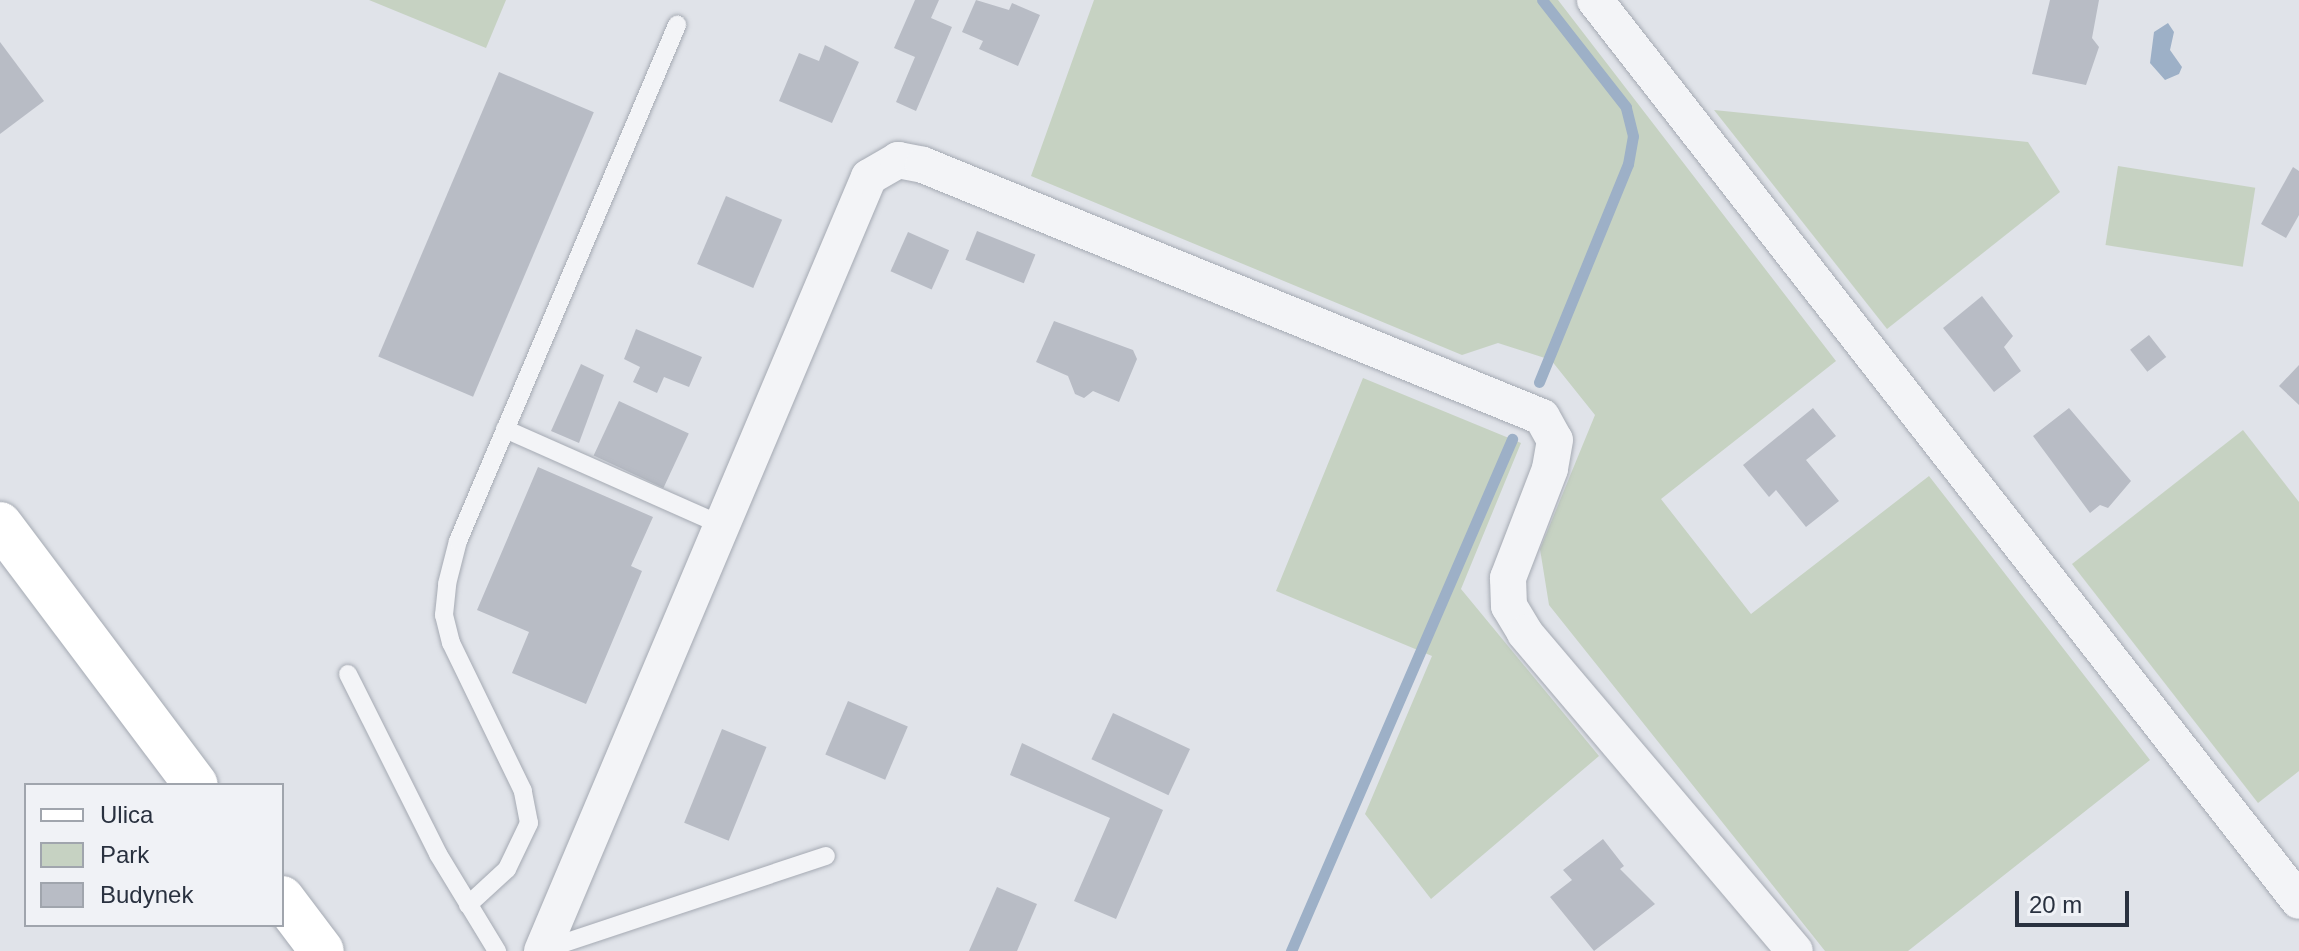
<!DOCTYPE html>
<style>
body{margin:0}
#map{position:relative;width:2299px;height:951px;overflow:hidden;background:#e0e3e9;font-family:Arial,sans-serif}
div>[style]{position:absolute}
.green>*{inset:0;background:#c6d2c2;transform-origin:0 0}
.water>*{inset:0;background:#9db0c7}
.stream>*{height:11px;margin:-5.5px;padding:0 5.5px;transform-origin:5.5px;border-radius:5.5px;background:#9db0c7}
.building>*{inset:0;background:#b8bcc5;transform-origin:0 0}
.roads{filter:drop-shadow(0 0 2px #a5aab3) drop-shadow(0 0 2px #a5aab3)}
.service>*{height:18px;margin:-9px;padding:0 9px;transform-origin:9px;border-radius:9px;background:#f3f4f7}
.minor>*{height:36px;margin:-18px;padding:0 18px;transform-origin:18px;border-radius:18px;background:#f3f4f7}
.primary>*{height:44px;margin:-22px;padding:0 22px;transform-origin:22px;border-radius:22px;background:#fff}
span{translate:-50% -50%;white-space:nowrap;text-align:center;line-height:1.15;-webkit-text-stroke:6px #f0f2f6;paint-order:stroke}
.legend{position:absolute;left:24px;top:783px;width:260px;height:144px;box-sizing:border-box;background:#f0f2f6;border:2px solid #a0a5ad;margin:0;padding:10px 14px;list-style:none;font-size:24px;color:#29313f}
.legend li{display:flex;align-items:center;gap:16px;height:40px}
.legend b{width:40px;border:2px solid #a0a5ad}
.scale{position:absolute;left:2015px;top:891px;width:114px;height:36px;box-sizing:border-box;border:4px solid #29313f;border-top:0;padding-left:10px;font-size:24px;line-height:28px;white-space:nowrap;color:#29313f;-webkit-text-stroke:6px #f0f2f6;paint-order:stroke}
</style>
<div id="map">
<div class="green">
<i style="clip-path:polygon(369px 0,506px 0,486px 48px)"></i>
<i style="clip-path:polygon(1094px 0,1558px 0,1836px 361px,1661px 499px,1751px 614px,1929px 476px,2150px 760px,1908px 951px,1825px 951px,1549px 605px,1540px 549px,1595px 415px,1551px 360px,1498px 343px,1462px 355px,1031px 176px)"></i>
<i style="clip-path:polygon(1714px 110px,2028px 142px,2060px 192px,1887px 329px)"></i>
<i style="left:2118px;top:166px;width:139px;height:80px;rotate:9deg"></i>
<i style="clip-path:polygon(1363px 378px,1521px 443px,1461px 589px,1599px 756px,1431px 899px,1365px 814px,1432px 656px,1276px 591px)"></i>
<i style="clip-path:polygon(2243px 430px,2299px 502px,2299px 771px,2258px 803px,2072px 564px)"></i>
</div>
<div class="water">
<i style="clip-path:polygon(2168px 23px,2174px 32px,2170px 50px,2182px 67px,2179px 74px,2165px 80px,2150px 63px,2154px 32px)"></i>
</div>
<div class="stream">
<i style="left:1539px;top:382px;width:235px;rotate:-67.8deg"></i>
<i style="left:1628px;top:164px;width:28px;rotate:-80deg"></i>
<i style="left:1633px;top:136px;width:30px;rotate:-104deg"></i>
<i style="left:1626px;top:107px;width:136px;rotate:-128.1deg"></i>
<i style="left:1291px;top:951px;width:558px;rotate:-66.65deg"></i>
</div>
<div class="building">
<i style="clip-path:polygon(915px 0,939px 0,931px 18px,952px 27px,916px 111px,896px 102px,915px 57px,894px 48px)"></i>
<i style="clip-path:polygon(976px 0,1009px 10px,1012px 3px,1040px 15px,1018px 66px,979px 49px,983px 41px,962px 32px)"></i>
<i style="clip-path:polygon(2050px 0,2099px 0,2092px 38px,2099px 47px,2086px 85px,2032px 74px)"></i>
<i style="clip-path:polygon(0 42px,44px 101px,0 134px)"></i>
<i style="clip-path:polygon(825px 45px,859px 62px,832px 123px,779px 101px,799px 53px,819px 61px)"></i>
<i style="left:499px;top:72px;width:103px;height:309px;rotate:23deg"></i>
<i style="clip-path:polygon(2293px 167px,2299px 171px,2299px 215px,2286px 238px,2261px 224px)"></i>
<i style="left:726px;top:196px;width:61px;height:74px;rotate:23deg"></i>
<i style="left:977px;top:231px;width:63px;height:31px;rotate:22deg"></i>
<i style="left:908px;top:232px;width:45px;height:43px;rotate:24deg"></i>
<i style="clip-path:polygon(1982px 296px,2013px 336px,2004px 347px,2021px 371px,1994px 392px,1943px 328px)"></i>
<i style="clip-path:polygon(1054px 321px,1133px 350px,1137px 359px,1119px 402px,1093px 391px,1084px 398px,1075px 394px,1068px 376px,1036px 362px)"></i>
<i style="clip-path:polygon(636px 329px,702px 357px,689px 387px,664px 377px,657px 393px,633px 382px,640px 367px,624px 359px)"></i>
<i style="left:2149px;top:335px;width:28px;height:24px;rotate:52deg"></i>
<i style="clip-path:polygon(581px 364px,604px 375px,579px 443px,551px 431px)"></i>
<i style="clip-path:polygon(2299px 365px,2299px 405px,2279px 386px)"></i>
<i style="left:619px;top:401px;width:77px;height:60px;rotate:25deg"></i>
<i style="clip-path:polygon(1813px 408px,1836px 436px,1806px 460px,1839px 501px,1806px 527px,1776px 490px,1769px 497px,1743px 465px)"></i>
<i style="clip-path:polygon(2069px 408px,2131px 481px,2108px 508px,2100px 505px,2090px 513px,2033px 436px)"></i>
<i style="clip-path:polygon(538px 467px,653px 517px,631px 566px,642px 571px,586px 704px,512px 673px,529px 632px,477px 610px)"></i>
<i style="left:848px;top:701px;width:65px;height:58px;rotate:23deg"></i>
<i style="left:1113px;top:713px;width:85px;height:51px;rotate:25deg"></i>
<i style="left:722px;top:729px;width:48px;height:101px;rotate:22deg"></i>
<i style="clip-path:polygon(1022px 743px,1163px 810px,1116px 919px,1074px 901px,1110px 818px,1010px 775px)"></i>
<i style="clip-path:polygon(1603px 839px,1624px 866px,1620px 869px,1655px 904px,1594px 951px,1550px 897px,1572px 880px,1563px 870px)"></i>
<i style="clip-path:polygon(997px 887px,1037px 904px,1017px 951px,969px 951px)"></i>
</div>
<div class="roads">
<div class="service">
<i style="left:505px;top:429px;width:237px;rotate:23.9deg"></i>
<i style="left:348px;top:674px;width:201px;rotate:63.4deg"></i>
<i style="left:438px;top:854px;width:114px;rotate:58.7deg"></i>
<i style="left:468px;top:905px;width:53px;rotate:-42.7deg"></i>
<i style="left:507px;top:869px;width:51px;rotate:-64.4deg"></i>
<i style="left:529px;top:823px;width:33px;rotate:-101deg"></i>
<i style="left:523px;top:791px;width:165px;rotate:-115.9deg"></i>
<i style="left:451px;top:643px;width:29px;rotate:-104deg"></i>
<i style="left:444px;top:615px;width:31px;rotate:-84deg"></i>
<i style="left:447px;top:584px;width:44px;rotate:-75.7deg"></i>
<i style="left:458px;top:541px;width:561px;rotate:-67deg"></i>
<i style="left:543px;top:950px;width:298px;rotate:-18.4deg"></i>
</div>
<div class="minor">
<i style="left:1595px;top:0;width:1143px;rotate:52deg"></i>
<i style="left:542px;top:951px;width:840px;rotate:-67.1deg"></i>
<i style="left:869px;top:177px;width:34px;rotate:-30deg"></i>
<i style="left:898px;top:160px;width:25px;rotate:11deg"></i>
<i style="left:923px;top:165px;width:668px;rotate:22.15deg"></i>
<i style="left:1542px;top:417px;width:26px;rotate:61deg"></i>
<i style="left:1555px;top:440px;width:29px;rotate:100deg"></i>
<i style="left:1550px;top:469px;width:117px;rotate:111.1deg"></i>
<i style="left:1508px;top:578px;width:28px;rotate:88deg"></i>
<i style="left:1509px;top:606px;width:31px;rotate:59deg"></i>
<i style="left:1525px;top:633px;width:417px;rotate:49.7deg"></i>
</div>
<div class="primary">
<i style="left:0;top:524px;width:326px;rotate:53.1deg"></i>
<i style="left:282px;top:898px;width:66px;rotate:53deg"></i>
</div>
</div>
<ul class="legend">
<li><b style="height:10px;background:#fff"></b>Ulica</li>
<li><b style="height:22px;background:#c6d2c2"></b>Park</li>
<li><b style="height:22px;background:#b8bcc5"></b>Budynek</li>
</ul>
<div class="scale">20 m</div>
</div>
